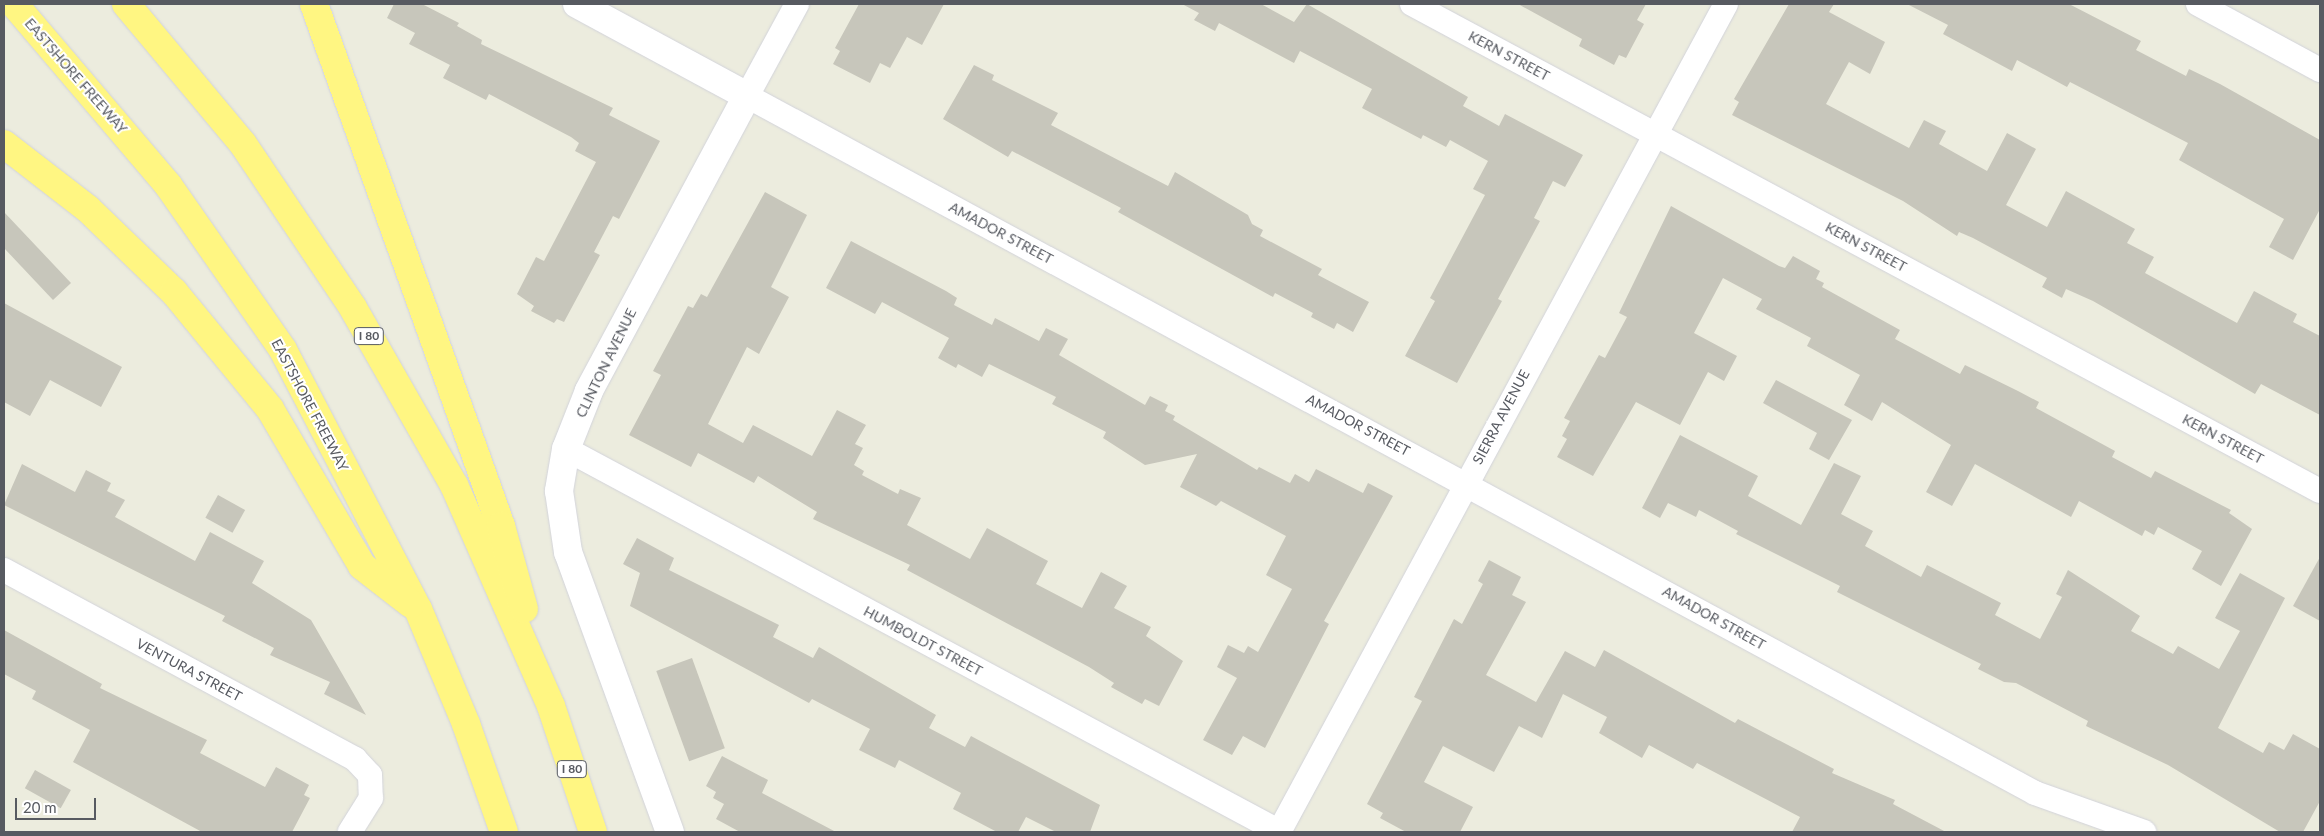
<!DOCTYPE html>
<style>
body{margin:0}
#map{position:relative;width:2324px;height:836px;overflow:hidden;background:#ececde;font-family:Lato,sans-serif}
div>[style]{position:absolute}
.building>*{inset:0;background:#c7c6bb;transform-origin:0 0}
.roads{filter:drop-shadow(0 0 1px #d2d3da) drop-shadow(0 0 1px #d2d3da)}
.minor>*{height:24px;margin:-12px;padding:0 12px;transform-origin:12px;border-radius:12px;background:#fff}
.tertiary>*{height:28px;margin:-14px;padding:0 14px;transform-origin:14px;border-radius:14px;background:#fff}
.motorway>*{height:28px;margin:-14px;padding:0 14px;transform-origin:14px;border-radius:14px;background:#fff682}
span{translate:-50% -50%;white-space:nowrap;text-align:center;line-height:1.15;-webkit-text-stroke:4px #fff;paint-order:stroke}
.shield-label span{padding:1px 4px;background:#fff;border:1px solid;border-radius:4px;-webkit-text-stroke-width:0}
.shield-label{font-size:12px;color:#575a61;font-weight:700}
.street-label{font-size:14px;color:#575a61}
.frame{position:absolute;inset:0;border:5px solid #575a61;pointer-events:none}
.scale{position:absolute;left:15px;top:798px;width:81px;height:22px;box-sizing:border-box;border:2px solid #575a61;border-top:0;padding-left:6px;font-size:15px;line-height:18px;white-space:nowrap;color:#575a61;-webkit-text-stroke:4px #fff;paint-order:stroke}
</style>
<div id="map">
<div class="building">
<i style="clip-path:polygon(394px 4px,422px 4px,459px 23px,457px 26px,482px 40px,481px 44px,613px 108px,609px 115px,660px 141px,619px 219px,613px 216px,594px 252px,600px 255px,564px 322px,557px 319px,554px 323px,531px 311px,534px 306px,517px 294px,536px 257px,544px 261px,596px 162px,575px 151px,579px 143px,571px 137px,489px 94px,486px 100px,443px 78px,450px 65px,409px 44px,415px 33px,387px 18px)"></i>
<i style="clip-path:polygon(859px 4px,944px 4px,922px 45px,907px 37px,890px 68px,880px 63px,870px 83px,833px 64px,840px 51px,835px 48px)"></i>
<i style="clip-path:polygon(1182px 4px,1261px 4px,1294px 22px,1307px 4px,1468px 97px,1463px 106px,1499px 126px,1505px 114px,1583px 155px,1565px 187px,1553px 181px,1534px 218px,1540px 221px,1498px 299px,1502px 301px,1457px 383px,1405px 356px,1435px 301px,1430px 298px,1485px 195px,1473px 189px,1488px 161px,1450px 140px,1446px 147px,1423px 135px,1421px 139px,1362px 108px,1372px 89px,1300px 51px,1294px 63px,1219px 23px,1215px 31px,1194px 20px,1199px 13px)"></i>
<i style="clip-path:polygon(1518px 4px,1646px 4px,1637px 20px,1644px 24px,1626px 58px,1619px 55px,1614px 65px,1579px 46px,1582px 39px)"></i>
<i style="clip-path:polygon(1789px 4px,1834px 4px,1829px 12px,1885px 42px,1870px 74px,1849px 62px,1826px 104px,1909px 148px,1924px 120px,1946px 131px,1939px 144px,1987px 171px,2007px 133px,2036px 149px,2006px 205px,2047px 227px,2066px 191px,2135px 229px,2127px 243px,2154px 257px,2145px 273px,2237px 323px,2254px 291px,2297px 314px,2293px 322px,2320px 336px,2320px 415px,2261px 384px,2255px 394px,2093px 301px,2066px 289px,2062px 298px,2042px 287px,2047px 278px,1973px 238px,1959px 232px,1957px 236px,1903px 201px,1732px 115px,1739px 102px,1734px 99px)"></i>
<i style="clip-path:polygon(1907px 4px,2069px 4px,2141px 41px,2136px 50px,2186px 76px,2189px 69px,2220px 84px,2320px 140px,2320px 209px,2293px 260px,2269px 247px,2284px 219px,2179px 160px,2188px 143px,2070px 82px,2067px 87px,2017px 60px,2012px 71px,1943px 34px,1948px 25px)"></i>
<i style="clip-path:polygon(974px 65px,994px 75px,992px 80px,1058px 113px,1051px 125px,1168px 186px,1175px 172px,1248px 215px,1252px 224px,1263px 230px,1260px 236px,1322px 269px,1318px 275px,1369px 302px,1353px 332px,1337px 323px,1334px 329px,1311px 317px,1313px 313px,1275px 293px,1273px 297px,1118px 212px,1121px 208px,1012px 151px,1008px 157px,943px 119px)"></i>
<i style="clip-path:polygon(765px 192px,807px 215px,771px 287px,789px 297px,759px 354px,747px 347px,708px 424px,743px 443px,753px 425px,812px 456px,837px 410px,866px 425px,855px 444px,863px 448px,854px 465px,864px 471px,862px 475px,898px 494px,900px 489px,921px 498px,907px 525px,970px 559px,987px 528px,1048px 561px,1036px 584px,1082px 608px,1101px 572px,1127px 586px,1114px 608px,1151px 627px,1146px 636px,1183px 661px,1159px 706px,1145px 699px,1142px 704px,1111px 687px,1114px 683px,1089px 667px,907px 570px,910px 565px,813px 519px,817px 512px,758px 476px,754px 483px,698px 453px,691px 467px,629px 435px,661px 375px,653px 371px,688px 306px,693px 308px,701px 294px,707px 297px)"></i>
<i style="clip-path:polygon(1671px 206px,1779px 266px,1785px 268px,1793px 256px,1820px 271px,1816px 279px,1824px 283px,1822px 287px,1900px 330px,1895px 339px,1960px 374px,1965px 365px,2018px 391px,2039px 402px,2036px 408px,2115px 451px,2112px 457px,2151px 478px,2155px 471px,2231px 510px,2229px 513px,2252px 529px,2221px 586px,2192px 569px,2202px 551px,2158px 527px,2154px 535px,2145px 530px,2142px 536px,2079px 501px,2071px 517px,1975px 464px,1952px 506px,1926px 492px,1951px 445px,1882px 402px,1872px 421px,1844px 405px,1860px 375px,1807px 346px,1811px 338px,1756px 309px,1762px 299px,1723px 278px,1694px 333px,1737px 356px,1724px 381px,1708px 372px,1680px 425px,1636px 402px,1593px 476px,1557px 457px,1567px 439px,1562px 436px,1570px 421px,1564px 418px,1599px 355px,1605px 358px,1627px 317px,1619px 313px)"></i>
<i style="clip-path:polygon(4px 212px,71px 283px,53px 300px,4px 248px)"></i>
<i style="clip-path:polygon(851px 241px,946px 291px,957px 298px,954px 305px,992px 325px,995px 318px,1039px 341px,1046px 328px,1068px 339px,1059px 355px,1145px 405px,1150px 396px,1168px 405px,1165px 411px,1175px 416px,1173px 420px,1257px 470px,1259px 467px,1290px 483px,1295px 474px,1309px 482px,1316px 469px,1363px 493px,1368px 483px,1393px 496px,1324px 621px,1329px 624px,1265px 748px,1243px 736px,1232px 755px,1203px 740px,1237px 678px,1217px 667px,1228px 645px,1244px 653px,1248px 646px,1258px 652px,1292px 589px,1266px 575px,1286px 536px,1221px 501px,1216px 506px,1180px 487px,1197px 454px,1145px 465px,1103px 438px,1106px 432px,1052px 404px,1056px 397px,989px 364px,982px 377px,958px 364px,956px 368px,938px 358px,949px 338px,882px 302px,875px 314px,826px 288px)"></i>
<i style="clip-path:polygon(4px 303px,122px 367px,101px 407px,50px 380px,30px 416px,4px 402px)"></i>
<i style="clip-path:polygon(1776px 380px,1852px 420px,1829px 460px,1809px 449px,1817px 433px,1763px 403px)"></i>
<i style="clip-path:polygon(1680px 435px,1758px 476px,1748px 496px,1801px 525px,1834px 463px,1861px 476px,1841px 514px,1873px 531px,1865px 546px,1921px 577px,1927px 565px,1968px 586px,2001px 603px,1995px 615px,2040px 639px,2062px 597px,2056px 594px,2068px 570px,2140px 616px,2131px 631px,2173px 654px,2178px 646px,2219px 669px,2240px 631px,2215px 618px,2240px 573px,2285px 598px,2218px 728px,2263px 753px,2269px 742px,2284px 750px,2293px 734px,2320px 749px,2320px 801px,2303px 832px,2280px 832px,2168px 765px,2086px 726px,2088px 721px,2016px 683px,2004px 682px,1978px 669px,1981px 664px,1837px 592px,1840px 586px,1736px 534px,1738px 531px,1699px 510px,1696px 517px,1668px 503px,1660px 518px,1642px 508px)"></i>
<i style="clip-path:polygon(22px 464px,75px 492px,86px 470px,111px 483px,107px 491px,125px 500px,115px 517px,195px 561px,210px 532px,264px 561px,252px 583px,311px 620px,366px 715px,324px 694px,330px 682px,270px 655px,274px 648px,222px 621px,225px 616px,4px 505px)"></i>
<i style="left:218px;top:495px;width:31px;height:26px;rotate:29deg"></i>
<i style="clip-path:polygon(637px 538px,674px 558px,669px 570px,779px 625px,773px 637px,813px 658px,819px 647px,936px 715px,929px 728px,965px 747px,971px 736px,1100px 805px,1090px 832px,1056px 832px,1026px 817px,1018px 832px,997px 832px,953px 809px,961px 793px,899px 760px,895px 768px,859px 750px,870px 729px,812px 699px,809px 703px,630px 606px,640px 573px,623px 564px)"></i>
<i style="clip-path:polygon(2320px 557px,2320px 621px,2293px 606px)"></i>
<i style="clip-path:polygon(1489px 560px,1521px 577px,1512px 595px,1526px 602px,1486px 675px,1536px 702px,1565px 651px,1595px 667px,1604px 650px,1735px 723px,1738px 719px,1834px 769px,1832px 773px,1895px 800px,1893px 804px,1946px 832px,1792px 832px,1800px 817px,1697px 763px,1693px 769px,1649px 745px,1642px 758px,1599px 733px,1607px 717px,1563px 694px,1542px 738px,1519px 726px,1494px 772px,1443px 746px,1424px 782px,1473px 807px,1460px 832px,1406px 832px,1380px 818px,1383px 813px,1367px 804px,1422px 701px,1414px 697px,1454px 619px,1462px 624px,1483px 584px,1478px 581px)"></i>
<i style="clip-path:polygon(4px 630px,102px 684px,100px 688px,207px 740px,200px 753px,265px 787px,276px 767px,309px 785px,304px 795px,310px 798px,292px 832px,202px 832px,73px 762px,90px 730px,32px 699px,36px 691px,4px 674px)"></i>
<i style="left:692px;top:658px;width:96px;height:38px;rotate:70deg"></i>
<i style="clip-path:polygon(722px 756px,768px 780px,762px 793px,836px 832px,740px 832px,716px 819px,724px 804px,713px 798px,716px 792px,706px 786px)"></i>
<i style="left:35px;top:770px;width:41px;height:21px;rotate:29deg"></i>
</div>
<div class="roads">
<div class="minor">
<i style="left:797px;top:4px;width:105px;rotate:118.5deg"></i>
<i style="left:747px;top:96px;width:1464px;rotate:28.42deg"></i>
<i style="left:2035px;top:793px;width:116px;rotate:19.7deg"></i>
<i style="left:1412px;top:4px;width:1030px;rotate:28.21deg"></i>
<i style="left:2198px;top:4px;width:139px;rotate:28.4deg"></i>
<i style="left:566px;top:449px;width:810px;rotate:28.21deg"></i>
<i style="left:4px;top:570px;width:399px;rotate:28.3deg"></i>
<i style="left:355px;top:759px;width:22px;rotate:47deg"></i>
<i style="left:370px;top:775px;width:23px;rotate:88deg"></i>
<i style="left:371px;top:798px;width:40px;rotate:122deg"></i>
<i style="left:1279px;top:832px;width:941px;rotate:-61.64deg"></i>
</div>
<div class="tertiary">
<i style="left:577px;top:4px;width:193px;rotate:28.4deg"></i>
<i style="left:747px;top:96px;width:335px;rotate:118.2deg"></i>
<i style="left:589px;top:391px;width:62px;rotate:111.6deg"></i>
<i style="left:566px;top:449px;width:43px;rotate:99.5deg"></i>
<i style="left:559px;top:491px;width:62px;rotate:81.6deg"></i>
<i style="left:568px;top:552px;width:298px;rotate:70deg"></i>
</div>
<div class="motorway">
<i style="left:14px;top:4px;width:238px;rotate:49.6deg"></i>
<i style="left:168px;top:185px;width:201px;rotate:55.1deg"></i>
<i style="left:283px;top:350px;width:292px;rotate:62.5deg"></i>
<i style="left:418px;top:609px;width:125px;rotate:67.3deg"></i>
<i style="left:466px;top:724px;width:114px;rotate:70.6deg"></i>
<i style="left:126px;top:4px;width:182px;rotate:50.1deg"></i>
<i style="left:243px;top:144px;width:197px;rotate:56.1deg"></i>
<i style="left:353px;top:308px;width:204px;rotate:60.3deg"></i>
<i style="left:454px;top:485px;width:241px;rotate:66.3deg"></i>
<i style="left:551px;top:706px;width:133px;rotate:71.6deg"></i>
<i style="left:314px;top:4px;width:554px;rotate:70.29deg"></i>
<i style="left:501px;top:526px;width:86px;rotate:74.5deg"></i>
<i style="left:4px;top:144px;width:106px;rotate:37.7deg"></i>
<i style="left:88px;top:209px;width:120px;rotate:44deg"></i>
<i style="left:174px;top:292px;width:151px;rotate:50.6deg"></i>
<i style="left:270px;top:409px;width:182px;rotate:59.6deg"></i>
<i style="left:362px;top:566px;width:62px;rotate:37.8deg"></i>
</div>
</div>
<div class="shield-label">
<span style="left:369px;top:336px">I 80</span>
<span style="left:572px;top:769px">I 80</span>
</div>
<div class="street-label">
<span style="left:1509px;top:56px;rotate:28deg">KERN STREET</span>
<span style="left:76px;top:76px;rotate:49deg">EASTSHORE FREEWAY</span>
<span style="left:1001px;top:233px;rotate:28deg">AMADOR STREET</span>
<span style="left:1866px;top:247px;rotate:28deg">KERN STREET</span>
<span style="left:606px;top:363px;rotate:-64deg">CLINTON AVENUE</span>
<span style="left:310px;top:405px;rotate:62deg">EASTSHORE FREEWAY</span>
<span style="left:1501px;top:417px;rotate:-62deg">SIERRA AVENUE</span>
<span style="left:1358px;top:425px;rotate:28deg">AMADOR STREET</span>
<span style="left:2223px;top:439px;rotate:28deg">KERN STREET</span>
<span style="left:1714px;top:618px;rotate:29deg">AMADOR STREET</span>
<span style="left:923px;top:641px;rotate:28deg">HUMBOLDT STREET</span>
<span style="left:189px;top:670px;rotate:28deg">VENTURA STREET</span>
</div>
<div class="frame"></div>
<div class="scale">20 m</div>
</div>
